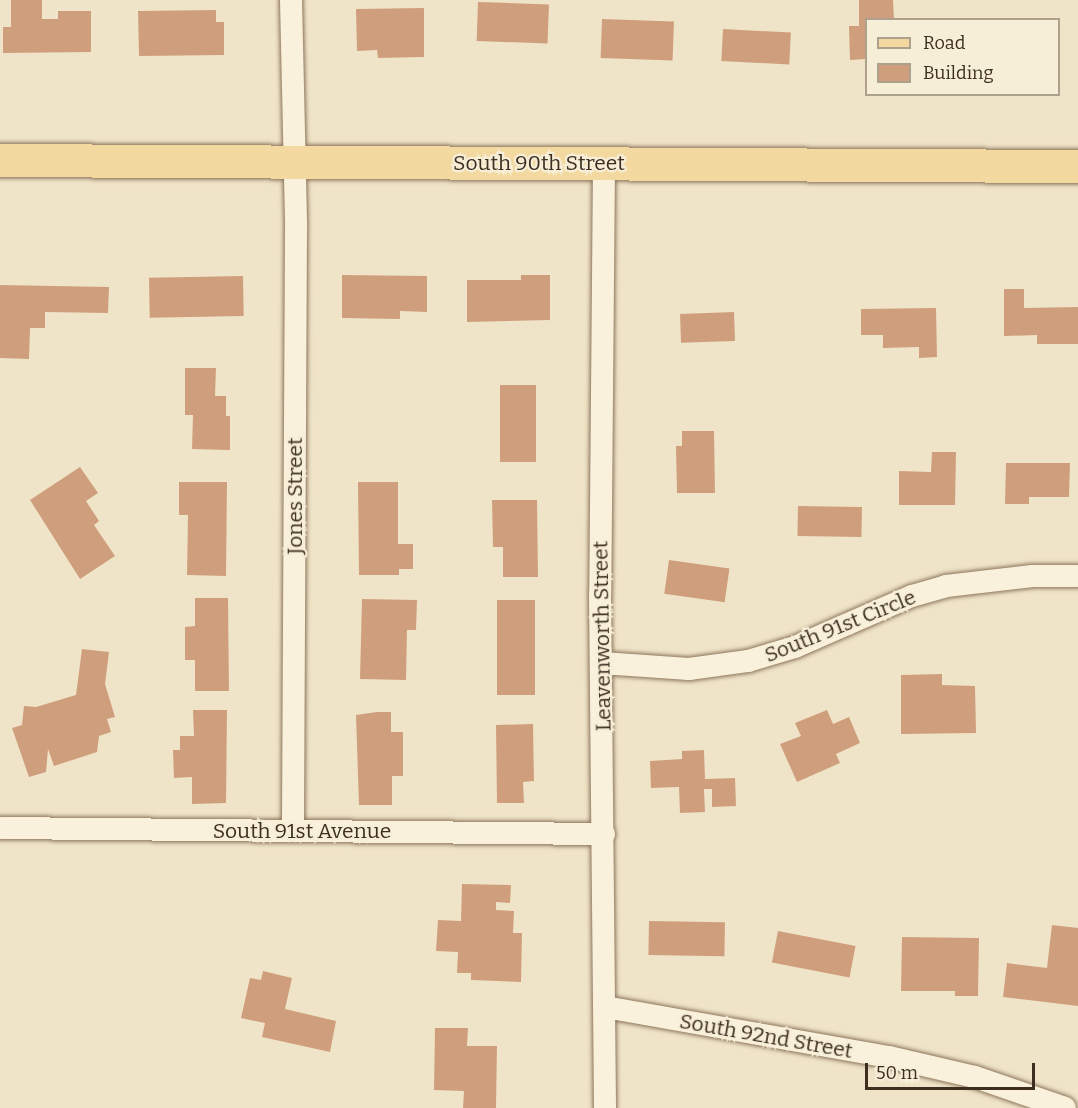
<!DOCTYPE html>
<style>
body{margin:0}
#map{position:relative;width:1078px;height:1108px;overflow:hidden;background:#f0e4c8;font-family:Bitter,serif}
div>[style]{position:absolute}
.building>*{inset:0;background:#cf9f7d;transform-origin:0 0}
.roads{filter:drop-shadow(0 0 2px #8d765c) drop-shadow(0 0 2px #8d765c)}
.minor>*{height:22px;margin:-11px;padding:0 11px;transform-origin:11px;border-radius:11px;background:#faf1dc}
.primary>*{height:33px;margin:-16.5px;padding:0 16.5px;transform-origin:16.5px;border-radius:16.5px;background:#f3d9a0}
span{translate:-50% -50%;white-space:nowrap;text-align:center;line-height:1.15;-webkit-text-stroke:4.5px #f7eed8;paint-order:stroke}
.street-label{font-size:21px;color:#3d2e20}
.legend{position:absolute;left:865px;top:18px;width:195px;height:78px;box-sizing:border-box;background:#f7eed8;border:2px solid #ada18e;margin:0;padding:8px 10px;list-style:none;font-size:18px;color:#3d2e20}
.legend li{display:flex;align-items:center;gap:12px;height:30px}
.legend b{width:30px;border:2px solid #ada18e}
.scale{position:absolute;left:865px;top:1063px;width:170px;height:27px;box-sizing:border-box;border:3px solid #3d2e20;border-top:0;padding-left:8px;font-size:18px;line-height:21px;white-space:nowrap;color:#3d2e20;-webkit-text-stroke:4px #f7eed8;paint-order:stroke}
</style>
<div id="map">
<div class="building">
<i style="clip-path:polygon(11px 0,42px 0,42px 19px,58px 19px,58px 11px,91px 11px,91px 52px,3px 53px,3px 27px,11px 27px)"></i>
<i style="clip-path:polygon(859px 0,893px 0,894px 20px,866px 20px,866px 59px,850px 60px,849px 26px,859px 26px)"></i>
<i style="left:478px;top:2px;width:71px;height:39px;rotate:2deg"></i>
<i style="clip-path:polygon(424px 8px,424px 57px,378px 58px,377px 50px,357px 51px,356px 9px)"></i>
<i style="clip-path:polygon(216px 10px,216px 22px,224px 22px,224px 55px,139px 56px,138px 11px)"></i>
<i style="left:602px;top:19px;width:72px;height:39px;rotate:2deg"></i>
<i style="left:723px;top:29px;width:68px;height:32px;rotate:3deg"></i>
<i style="clip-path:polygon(342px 275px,427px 276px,427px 312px,400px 311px,400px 319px,342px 318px)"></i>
<i style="clip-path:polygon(521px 275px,550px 275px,550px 320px,467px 322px,467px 280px,521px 280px)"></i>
<i style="left:243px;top:276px;width:40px;height:94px;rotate:89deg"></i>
<i style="clip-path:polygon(0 285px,109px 287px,108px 313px,45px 312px,45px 328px,30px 328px,29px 359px,0 358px)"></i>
<i style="clip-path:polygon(1004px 289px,1024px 289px,1024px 308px,1078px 307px,1078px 344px,1037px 344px,1037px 335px,1004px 336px)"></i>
<i style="clip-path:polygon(936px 308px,937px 357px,919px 358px,919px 347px,883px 348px,883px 335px,861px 335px,861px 309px)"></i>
<i style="left:734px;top:312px;width:29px;height:54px;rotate:88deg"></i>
<i style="clip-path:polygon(185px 368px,216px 368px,215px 396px,226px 396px,226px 416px,230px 416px,230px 450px,192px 449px,193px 415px,185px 415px)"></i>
<i style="left:500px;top:385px;width:36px;height:77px"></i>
<i style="clip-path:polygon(682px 431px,714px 431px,715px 493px,677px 493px,676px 446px,682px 446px)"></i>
<i style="clip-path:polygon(932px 452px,956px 452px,955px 505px,899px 505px,899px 471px,931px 472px)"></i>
<i style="clip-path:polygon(1006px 463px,1070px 463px,1069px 497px,1029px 497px,1029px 504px,1005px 504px)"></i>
<i style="clip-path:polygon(80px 467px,98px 493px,86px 501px,99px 521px,94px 525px,115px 556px,80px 579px,30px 500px)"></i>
<i style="clip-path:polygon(179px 482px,227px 482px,226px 576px,187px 575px,188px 515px,179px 515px)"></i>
<i style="clip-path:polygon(358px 482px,398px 482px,398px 544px,413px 544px,413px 569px,399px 569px,399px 575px,359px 575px)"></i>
<i style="clip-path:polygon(492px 500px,537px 500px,538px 577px,503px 577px,503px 547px,493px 547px)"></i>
<i style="left:798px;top:506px;width:64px;height:30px;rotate:1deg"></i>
<i style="left:669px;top:560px;width:61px;height:34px;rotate:8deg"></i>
<i style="clip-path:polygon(195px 598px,228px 598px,229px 691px,195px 691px,195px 660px,185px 660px,185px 627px,195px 626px)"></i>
<i style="clip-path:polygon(362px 599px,417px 600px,416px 630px,407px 630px,406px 680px,360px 679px)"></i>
<i style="left:497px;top:600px;width:38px;height:95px"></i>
<i style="clip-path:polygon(82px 649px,109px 652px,105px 684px,115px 717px,107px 719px,111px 732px,99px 736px,97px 752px,54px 766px,48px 749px,46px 772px,29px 777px,12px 728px,22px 725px,24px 706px,36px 707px,76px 695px)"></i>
<i style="clip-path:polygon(942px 674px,942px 685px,975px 686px,976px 733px,901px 734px,901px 675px)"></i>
<i style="clip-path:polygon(193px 710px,227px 710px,226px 803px,192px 804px,192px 777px,174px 778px,173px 750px,180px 750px,180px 736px,194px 736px)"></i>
<i style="clip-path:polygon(827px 710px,833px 724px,849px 717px,860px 743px,836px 754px,840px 763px,797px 782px,780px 744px,801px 736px,795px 723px)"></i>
<i style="clip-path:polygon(377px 712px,391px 712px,391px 732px,403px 732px,403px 776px,392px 776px,392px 805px,359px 805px,356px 715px)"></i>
<i style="clip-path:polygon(533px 724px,534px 781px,523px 782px,524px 803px,497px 803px,496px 725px)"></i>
<i style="clip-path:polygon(704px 750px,705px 779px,735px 778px,736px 806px,712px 807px,712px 789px,704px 789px,705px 812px,680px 813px,679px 787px,651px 788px,650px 761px,682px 759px,682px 751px)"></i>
<i style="clip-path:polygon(462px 884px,511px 885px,510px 903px,496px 902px,496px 910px,514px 911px,513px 933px,522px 933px,521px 982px,471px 980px,471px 973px,457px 973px,458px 952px,436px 951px,438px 920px,461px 921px)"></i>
<i style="left:649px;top:921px;width:76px;height:34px;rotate:1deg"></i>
<i style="clip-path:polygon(1052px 925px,1078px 928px,1078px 1006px,1003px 997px,1007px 963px,1047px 968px)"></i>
<i style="left:778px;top:931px;width:79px;height:32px;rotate:11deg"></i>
<i style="clip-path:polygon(902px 937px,979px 938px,978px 996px,955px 996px,955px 991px,901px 991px)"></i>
<i style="clip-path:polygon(263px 971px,292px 978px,285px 1009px,336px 1021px,330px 1052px,262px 1037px,265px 1023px,241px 1018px,250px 978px,261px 980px)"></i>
<i style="clip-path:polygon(435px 1028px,468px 1028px,467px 1046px,497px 1046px,496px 1108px,463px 1108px,464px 1091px,434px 1090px)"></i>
</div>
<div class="roads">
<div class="minor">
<i style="left:291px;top:0;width:228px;rotate:88.7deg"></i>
<i style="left:296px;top:228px;width:603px;rotate:90.29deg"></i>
<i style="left:604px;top:164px;width:430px;rotate:90.5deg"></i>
<i style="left:600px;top:594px;width:514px;rotate:89.44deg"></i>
<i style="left:602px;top:663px;width:87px;rotate:3.9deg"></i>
<i style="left:689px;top:669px;width:60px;rotate:-7.7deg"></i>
<i style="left:748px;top:661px;width:49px;rotate:-16.6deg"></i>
<i style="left:795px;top:647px;width:128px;rotate:-23.6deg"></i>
<i style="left:912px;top:596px;width:35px;rotate:-16deg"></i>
<i style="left:946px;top:586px;width:87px;rotate:-6.6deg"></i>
<i style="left:1032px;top:576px;width:46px"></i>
<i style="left:0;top:828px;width:604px;rotate:0.57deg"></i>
<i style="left:605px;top:1007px;width:288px;rotate:10deg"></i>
<i style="left:889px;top:1057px;width:88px;rotate:13.1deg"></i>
<i style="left:975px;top:1077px;width:95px;rotate:19deg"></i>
</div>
<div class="primary">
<i style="left:0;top:160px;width:1078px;rotate:0.32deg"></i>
</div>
</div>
<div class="street-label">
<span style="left:539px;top:163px">South 90th Street</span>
<span style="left:295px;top:496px;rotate:-90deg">Jones Street</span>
<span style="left:840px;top:626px;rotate:-22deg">South 91st Circle</span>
<span style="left:602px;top:636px;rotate:-91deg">Leavenworth Street</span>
<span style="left:302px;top:831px">South 91st Avenue</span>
<span style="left:766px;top:1036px;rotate:10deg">South 92nd Street</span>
</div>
<ul class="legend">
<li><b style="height:8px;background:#f3d9a0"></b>Road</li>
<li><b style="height:16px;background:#cf9f7d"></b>Building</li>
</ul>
<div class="scale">50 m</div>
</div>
